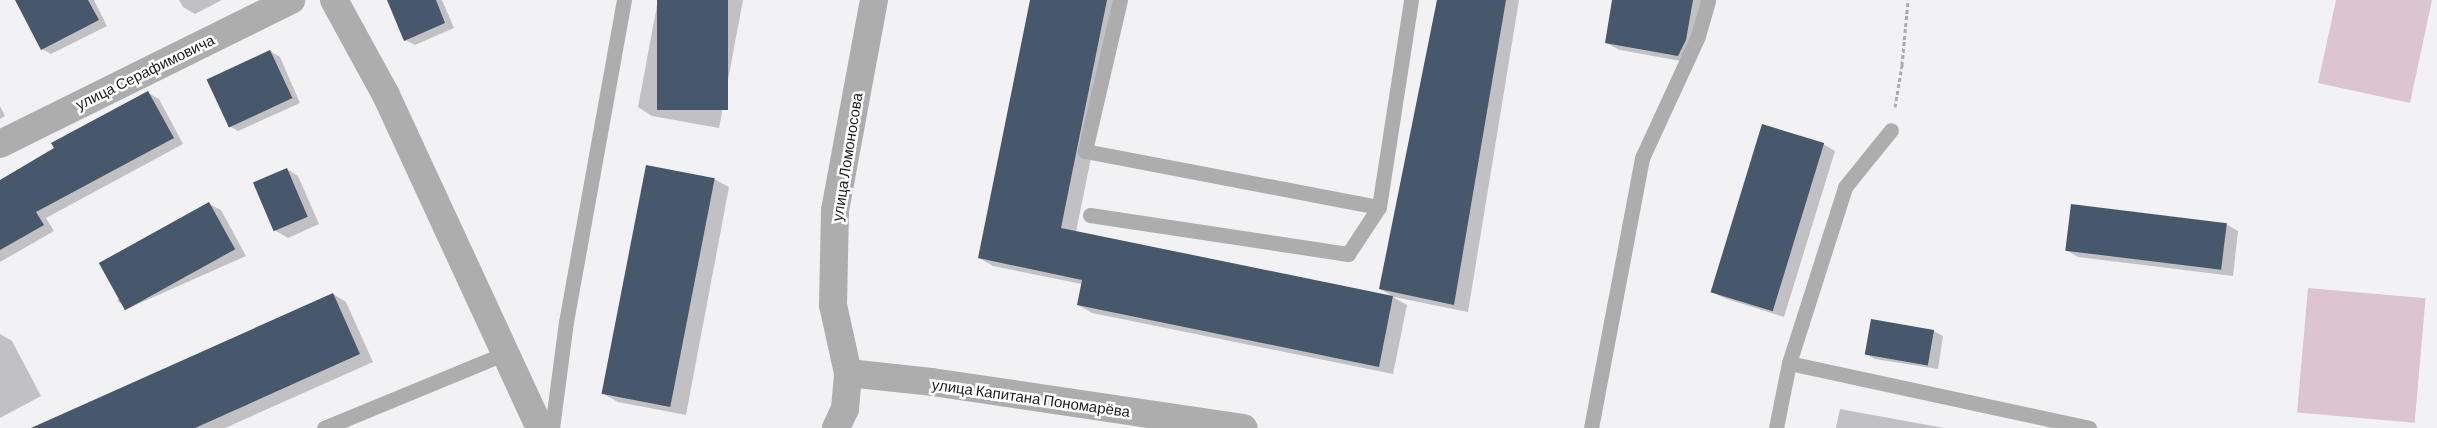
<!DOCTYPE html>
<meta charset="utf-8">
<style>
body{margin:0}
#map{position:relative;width:2437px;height:428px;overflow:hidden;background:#f2f2f5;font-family:Barlow,sans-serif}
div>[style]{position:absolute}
.green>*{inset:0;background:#dcc4d1;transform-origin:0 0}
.shadow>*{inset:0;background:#0003}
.building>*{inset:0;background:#47576c;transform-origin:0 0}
.path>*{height:3px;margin-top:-1.5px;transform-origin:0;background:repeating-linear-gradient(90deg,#acacae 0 4px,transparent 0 6.5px)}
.service>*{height:15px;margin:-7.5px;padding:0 7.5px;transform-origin:7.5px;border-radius:7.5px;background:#aeadae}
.minor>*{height:28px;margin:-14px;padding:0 14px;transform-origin:14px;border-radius:14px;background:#aeadae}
.tertiary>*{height:28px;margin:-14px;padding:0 14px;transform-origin:14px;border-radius:14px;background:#aeadae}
span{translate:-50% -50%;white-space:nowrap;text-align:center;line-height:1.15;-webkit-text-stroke:5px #fff;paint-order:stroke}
.street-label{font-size:15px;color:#1c1c1d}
</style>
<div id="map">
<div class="green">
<i style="clip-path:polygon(2336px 0,2432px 0,2410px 103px,2318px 83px)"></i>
<i style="left:2308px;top:288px;width:118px;height:125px;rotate:5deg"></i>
</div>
<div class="shadow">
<i style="clip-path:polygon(17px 0,94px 0,107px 26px,51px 54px,42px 49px)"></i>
<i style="clip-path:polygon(179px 0,222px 0,195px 14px,183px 7px)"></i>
<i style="clip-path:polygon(389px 0,442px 0,454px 28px,415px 45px,405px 40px)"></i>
<i style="clip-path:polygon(658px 0,743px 0,719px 128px,652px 116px,638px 107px)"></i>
<i style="clip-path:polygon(1031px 0,1123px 0,1076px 232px,1393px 297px,1407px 305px,1393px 374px,1092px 313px,1078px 305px,1082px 284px,993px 266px,979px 258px)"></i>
<i style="clip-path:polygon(1437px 0,1519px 0,1468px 312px,1394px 297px,1380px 289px)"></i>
<i style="clip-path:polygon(1614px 0,1707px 0,1692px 63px,1620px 50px,1606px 43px)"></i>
<i style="clip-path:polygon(270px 51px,280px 57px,300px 103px,238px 131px,228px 125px)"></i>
<i style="clip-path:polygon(148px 93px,159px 99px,183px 144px,46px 218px,54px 231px,0 262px,0 181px)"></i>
<i style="clip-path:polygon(0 106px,5px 116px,0 119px)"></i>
<i style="clip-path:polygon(1823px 144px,1835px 151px,1784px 317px,1724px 298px,1712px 292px)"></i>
<i style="clip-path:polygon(287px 169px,298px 176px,319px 224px,288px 238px,276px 231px)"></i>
<i style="clip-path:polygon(714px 179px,729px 187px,686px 415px,618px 402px,604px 394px)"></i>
<i style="clip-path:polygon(209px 204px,221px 210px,246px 256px,129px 308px,117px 301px)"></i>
<i style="clip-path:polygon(2226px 224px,2238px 231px,2233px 276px,2078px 257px,2066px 250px)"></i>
<i style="clip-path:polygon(333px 294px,346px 302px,373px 362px,225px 428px,84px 428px)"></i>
<i style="clip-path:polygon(1872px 321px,1934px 331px,1943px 336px,1938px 369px,1875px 359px,1866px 354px)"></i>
<i style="clip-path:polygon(0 334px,12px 341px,41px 396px,0 418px)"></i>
<i style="clip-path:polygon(1840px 409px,1944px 428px,1836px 428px)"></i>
</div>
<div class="building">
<i style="clip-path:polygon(15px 0,88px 0,99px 20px,41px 50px)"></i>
<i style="clip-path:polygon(387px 0,436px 0,445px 23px,404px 41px)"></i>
<i style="left:657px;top:0;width:71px;height:110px"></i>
<i style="clip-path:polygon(1030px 0,1107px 0,1061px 228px,1393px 296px,1379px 367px,1077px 305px,1082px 280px,978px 258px)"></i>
<i style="clip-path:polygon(1437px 0,1506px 0,1454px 305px,1379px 289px)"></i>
<i style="clip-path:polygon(1612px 0,1693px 0,1686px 40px,1678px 56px,1605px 43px)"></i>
<i style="left:270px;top:50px;width:53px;height:70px;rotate:65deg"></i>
<i style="clip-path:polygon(148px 91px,174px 138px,36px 212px,44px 225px,0 250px,0 180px,54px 148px,51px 143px)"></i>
<i style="left:1762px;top:124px;width:65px;height:176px;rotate:17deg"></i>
<i style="left:646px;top:165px;width:70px;height:233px;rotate:11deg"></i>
<i style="left:287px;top:168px;width:53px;height:37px;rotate:67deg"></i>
<i style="left:209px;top:202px;width:54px;height:126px;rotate:61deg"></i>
<i style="left:2071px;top:204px;width:157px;height:47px;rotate:7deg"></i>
<i style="clip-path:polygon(333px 293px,360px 354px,195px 428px,31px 428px)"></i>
<i style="left:1871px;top:319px;width:64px;height:36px;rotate:10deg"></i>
</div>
<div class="path">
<i style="left:1895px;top:107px;width:43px;rotate:-80.5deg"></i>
<i style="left:1902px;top:65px;width:65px;rotate:-84.7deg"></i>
</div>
<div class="service">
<i style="left:1120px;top:0;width:155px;rotate:103.1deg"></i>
<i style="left:1085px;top:151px;width:299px;rotate:10.8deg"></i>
<i style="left:1090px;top:215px;width:261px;rotate:8.6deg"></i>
<i style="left:1348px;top:254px;width:56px;rotate:-56.6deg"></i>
<i style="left:1379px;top:207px;width:209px;rotate:-81.2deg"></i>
<i style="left:1789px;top:363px;width:185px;rotate:-72.3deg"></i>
<i style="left:1845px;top:187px;width:73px;rotate:-51.1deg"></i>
<i style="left:324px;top:428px;width:197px;rotate:-22.4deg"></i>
<i style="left:552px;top:428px;width:107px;rotate:-82.5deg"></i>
<i style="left:566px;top:322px;width:327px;rotate:-79.8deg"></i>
<i style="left:1591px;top:428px;width:275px;rotate:-79.3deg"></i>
<i style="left:1642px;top:158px;width:134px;rotate:-65.3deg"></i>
<i style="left:1698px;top:36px;width:37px;rotate:-74deg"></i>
<i style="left:1776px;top:428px;width:66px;rotate:-78.7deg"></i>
<i style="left:1789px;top:363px;width:307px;rotate:12.2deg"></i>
</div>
<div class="minor">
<i style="left:334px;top:0;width:108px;rotate:61.3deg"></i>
<i style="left:386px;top:95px;width:367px;rotate:65.2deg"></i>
<i style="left:0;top:144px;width:325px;rotate:-26.3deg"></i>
<i style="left:836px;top:428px;width:21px;rotate:-65deg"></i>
<i style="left:845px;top:409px;width:36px;rotate:-85deg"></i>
</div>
<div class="tertiary">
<i style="left:874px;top:0;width:214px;rotate:100.5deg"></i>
<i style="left:835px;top:210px;width:95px;rotate:91.2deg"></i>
<i style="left:833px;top:305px;width:70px;rotate:77.6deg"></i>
<i style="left:848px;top:373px;width:84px;rotate:6.1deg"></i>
<i style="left:932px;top:382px;width:315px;rotate:8.4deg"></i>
</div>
<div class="street-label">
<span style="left:145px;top:72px;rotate:-26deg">улица Серафимовича</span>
<span style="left:847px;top:157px;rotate:-81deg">улица Ломоносова</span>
<span style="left:1031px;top:398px;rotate:8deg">улица Капитана Пономарёва</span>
</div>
</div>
